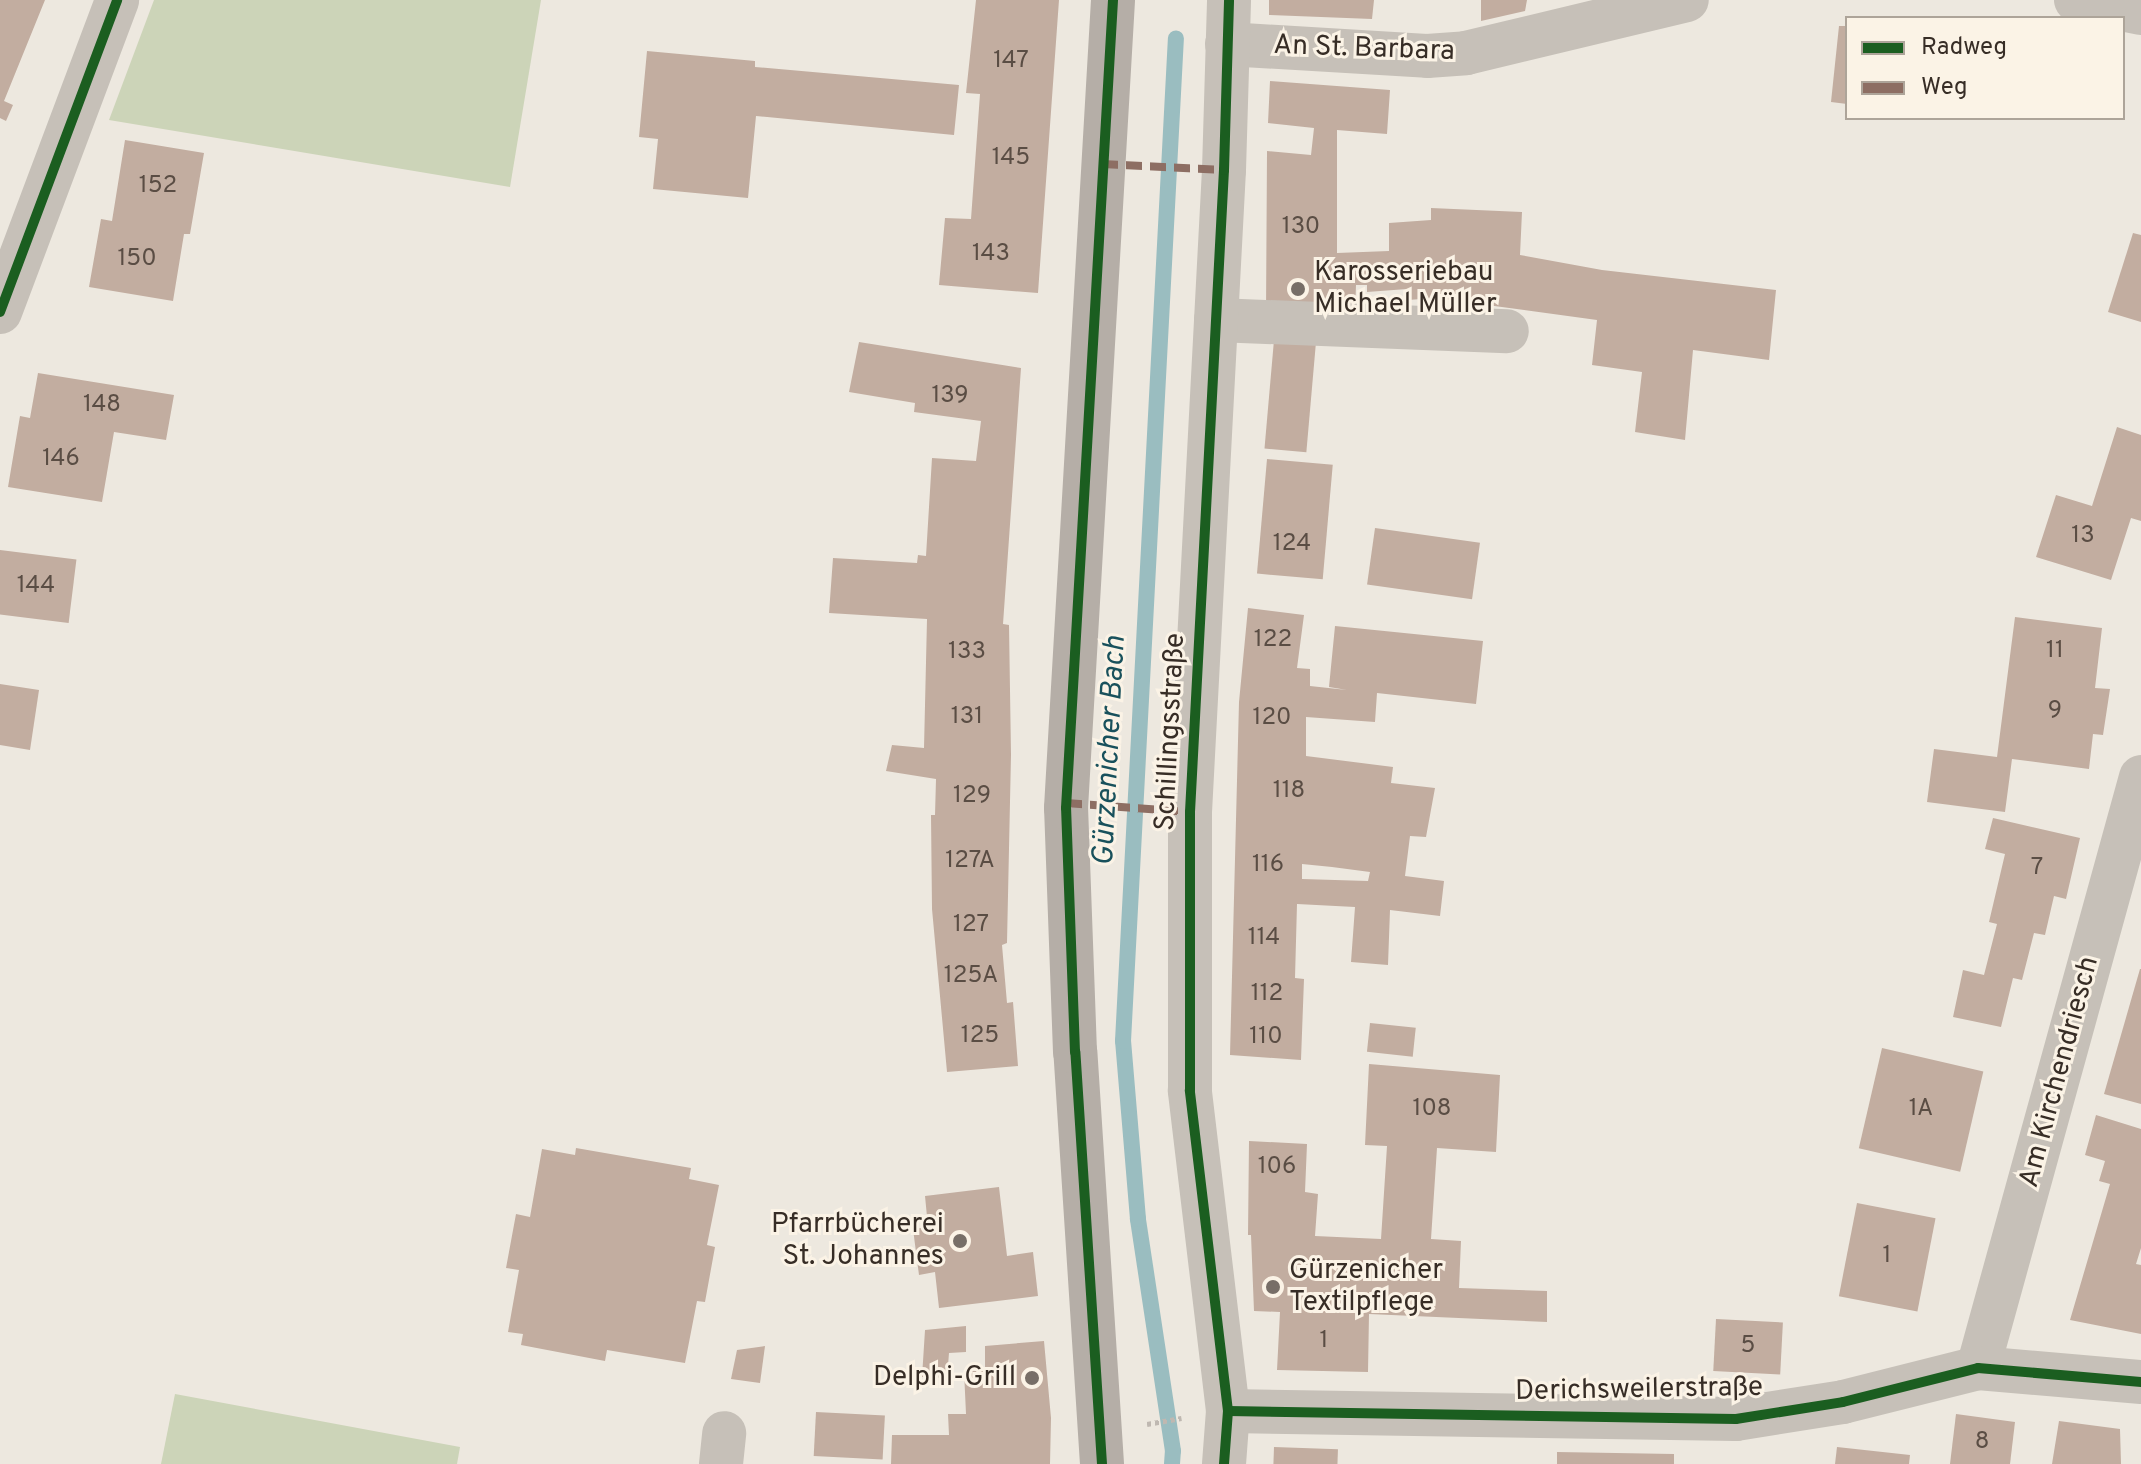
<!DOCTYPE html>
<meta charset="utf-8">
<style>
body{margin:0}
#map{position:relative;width:2141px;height:1464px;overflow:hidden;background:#ede8df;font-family:Overpass,sans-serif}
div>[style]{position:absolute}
.green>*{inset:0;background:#ccd4b8}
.stream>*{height:16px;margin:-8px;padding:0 8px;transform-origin:8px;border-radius:8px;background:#9abdc0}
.building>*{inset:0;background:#c2ada0;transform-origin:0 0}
.path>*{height:5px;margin-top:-2.5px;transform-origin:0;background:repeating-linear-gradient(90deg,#bfb8b1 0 4px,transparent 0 8px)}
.minor>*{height:44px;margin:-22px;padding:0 22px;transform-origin:22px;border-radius:22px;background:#c6c0b8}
.major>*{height:44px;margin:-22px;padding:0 22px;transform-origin:22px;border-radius:22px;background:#b5aea7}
.quiet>*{height:8px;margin-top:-4px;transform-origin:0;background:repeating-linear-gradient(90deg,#8d6e63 0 16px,transparent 0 24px)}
.cycleway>*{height:10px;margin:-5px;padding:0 5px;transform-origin:5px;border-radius:5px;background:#1b5e20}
.dots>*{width:22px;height:22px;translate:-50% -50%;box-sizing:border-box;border:4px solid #fbf3e6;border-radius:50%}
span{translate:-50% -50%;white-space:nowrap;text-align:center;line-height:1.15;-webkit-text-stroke:6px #fbf3e6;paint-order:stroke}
.number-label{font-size:24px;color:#5a4d44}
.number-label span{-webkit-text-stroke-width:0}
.street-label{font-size:28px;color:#372d26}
.poi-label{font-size:28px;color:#372d26}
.left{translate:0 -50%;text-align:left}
.right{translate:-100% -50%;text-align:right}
.water-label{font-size:30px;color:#19515c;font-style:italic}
.legend{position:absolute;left:1845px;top:16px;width:280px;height:104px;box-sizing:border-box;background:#fbf3e6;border:2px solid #ada499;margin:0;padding:10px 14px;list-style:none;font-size:24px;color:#372d26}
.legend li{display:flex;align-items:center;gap:16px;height:40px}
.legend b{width:40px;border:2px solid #ada499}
</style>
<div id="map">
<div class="green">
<i style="clip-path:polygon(154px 0,541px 0,510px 187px,109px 120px)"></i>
<i style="clip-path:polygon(175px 1394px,460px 1447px,457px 1464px,161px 1464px)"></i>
</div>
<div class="stream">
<i style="left:1172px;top:1464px;width:13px;rotate:-86deg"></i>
<i style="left:1173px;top:1451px;width:235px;rotate:-98.6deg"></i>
<i style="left:1138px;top:1219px;width:179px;rotate:-94.8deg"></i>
<i style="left:1123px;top:1041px;width:1004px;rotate:-86.98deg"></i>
</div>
<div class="building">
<i style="clip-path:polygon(0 0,45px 0,4px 101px,13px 105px,6px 121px,0 118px)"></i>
<i style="clip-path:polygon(976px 0,1059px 0,1038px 293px,939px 285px,945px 218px,971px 219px,980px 94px,966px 93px)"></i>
<i style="clip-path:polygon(1269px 0,1374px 0,1372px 19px,1269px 15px)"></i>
<i style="clip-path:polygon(1481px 0,1527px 0,1525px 11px,1481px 21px)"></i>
<i style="clip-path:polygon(1839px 26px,1847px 26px,1847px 104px,1831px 102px)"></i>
<i style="clip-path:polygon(647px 51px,755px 61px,755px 67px,959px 85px,954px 135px,756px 116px,748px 198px,653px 189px,658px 139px,639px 137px)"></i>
<i style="clip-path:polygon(1270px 81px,1390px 90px,1387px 134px,1337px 130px,1337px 253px,1389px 251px,1389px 223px,1431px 220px,1431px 208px,1522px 212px,1520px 255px,1602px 270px,1776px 290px,1769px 360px,1693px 350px,1685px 440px,1635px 432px,1642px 372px,1592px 365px,1597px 320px,1435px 298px,1408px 300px,1407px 289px,1367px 292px,1367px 285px,1356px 285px,1355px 313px,1266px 312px,1267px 151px,1311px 155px,1314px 128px,1268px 123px)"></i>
<i style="clip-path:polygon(125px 140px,204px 153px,190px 234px,184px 234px,173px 301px,89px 287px,101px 219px,112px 221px)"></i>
<i style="clip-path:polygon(2133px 233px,2141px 235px,2141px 322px,2108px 312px)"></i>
<i style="left:1274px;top:340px;width:42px;height:109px;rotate:5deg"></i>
<i style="clip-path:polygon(859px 342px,1021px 368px,1003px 624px,1009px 625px,1011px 755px,1007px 943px,1002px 945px,1007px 1003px,1013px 1002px,1018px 1066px,947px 1072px,932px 909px,931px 815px,935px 815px,936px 779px,886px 771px,892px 745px,924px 748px,927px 619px,829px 613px,833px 558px,917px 563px,918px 555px,926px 556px,932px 458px,976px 461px,981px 421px,914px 412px,915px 403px,849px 392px)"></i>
<i style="clip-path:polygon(38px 373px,174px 395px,166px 440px,114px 432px,102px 502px,8px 487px,20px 416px,30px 418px)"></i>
<i style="clip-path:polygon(2117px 427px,2141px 435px,2141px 521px,2131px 518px,2111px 580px,2036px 557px,2056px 495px,2092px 506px)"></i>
<i style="left:1267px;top:459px;width:66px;height:115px;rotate:5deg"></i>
<i style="left:1375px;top:528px;width:106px;height:57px;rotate:8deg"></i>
<i style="left:0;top:550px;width:77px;height:64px;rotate:7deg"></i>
<i style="clip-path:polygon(evenodd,1248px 608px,1304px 615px,1297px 668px,1310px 669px,1310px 686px,1347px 690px,1329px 687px,1335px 626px,1483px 641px,1476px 704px,1377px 693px,1375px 722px,1306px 717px,1306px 756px,1393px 767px,1391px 783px,1435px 788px,1426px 837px,1410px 836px,1405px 876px,1444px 881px,1440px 916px,1390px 910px,1388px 965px,1351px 962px,1355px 907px,1297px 904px,1295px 978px,1304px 979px,1301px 1060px,1230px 1055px,1239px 702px,1248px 608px,1302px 864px,1332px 867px,1370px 872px,1368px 881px,1302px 879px,1302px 864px)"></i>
<i style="clip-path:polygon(2015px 617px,2102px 628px,2095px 688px,2110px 689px,2103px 735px,2093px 734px,2089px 769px,2012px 759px,2005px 812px,1927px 802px,1934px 749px,1997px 757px)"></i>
<i style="clip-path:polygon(0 684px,39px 690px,30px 750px,0 745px)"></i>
<i style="clip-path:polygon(1993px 818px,2080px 838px,2066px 899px,2054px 896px,2045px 935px,2034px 933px,2022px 980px,2013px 978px,2001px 1027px,1953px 1017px,1963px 970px,1984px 975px,1997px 924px,1989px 922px,2005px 854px,1985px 849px)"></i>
<i style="clip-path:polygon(2140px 969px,2141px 969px,2141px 1104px,2104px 1094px)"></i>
<i style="left:1370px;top:1023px;width:46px;height:29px;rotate:6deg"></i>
<i style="left:1882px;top:1048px;width:104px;height:103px;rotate:13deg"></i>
<i style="clip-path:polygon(1369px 1064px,1500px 1075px,1496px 1152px,1437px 1148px,1431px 1239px,1461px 1241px,1459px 1288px,1547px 1291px,1547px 1322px,1369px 1314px,1368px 1372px,1277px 1370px,1280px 1312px,1254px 1311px,1251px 1235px,1248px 1235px,1249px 1141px,1307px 1144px,1305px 1192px,1318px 1194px,1315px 1236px,1381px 1239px,1387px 1146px,1365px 1145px)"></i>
<i style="clip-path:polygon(2096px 1115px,2141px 1129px,2141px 1248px,2136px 1264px,2141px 1265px,2141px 1334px,2070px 1320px,2110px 1184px,2099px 1181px,2105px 1161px,2085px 1155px)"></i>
<i style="clip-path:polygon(576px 1148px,691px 1168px,689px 1179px,719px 1185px,707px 1245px,715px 1247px,705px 1302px,697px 1301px,685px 1363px,607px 1350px,605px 1361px,521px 1345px,523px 1334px,508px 1332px,519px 1270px,506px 1268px,516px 1214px,530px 1217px,542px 1149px,575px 1155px)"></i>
<i style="clip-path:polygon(999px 1187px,1007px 1256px,1033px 1252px,1038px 1296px,939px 1308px,935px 1272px,919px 1275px,913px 1229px,928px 1227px,925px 1196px)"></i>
<i style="left:1857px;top:1203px;width:80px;height:95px;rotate:11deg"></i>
<i style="left:1716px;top:1319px;width:67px;height:52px;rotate:3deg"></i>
<i style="clip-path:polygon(966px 1326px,966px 1352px,949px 1353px,947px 1378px,922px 1377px,925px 1330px)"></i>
<i style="clip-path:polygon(1044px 1341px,1051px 1418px,1050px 1464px,891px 1464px,892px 1435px,949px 1435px,948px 1414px,966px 1414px,964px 1371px,985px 1371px,985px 1346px)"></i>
<i style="clip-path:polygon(765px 1346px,760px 1383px,731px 1379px,737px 1350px)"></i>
<i style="left:816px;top:1412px;width:69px;height:44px;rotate:3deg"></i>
<i style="clip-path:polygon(1956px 1414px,2015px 1422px,2010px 1464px,1950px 1464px)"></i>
<i style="clip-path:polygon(2059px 1421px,2120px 1429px,2121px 1464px,2052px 1464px)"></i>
<i style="left:1274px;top:1447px;width:64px;height:17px;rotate:2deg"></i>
<i style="clip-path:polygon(1837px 1447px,1910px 1455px,1909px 1464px,1835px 1464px)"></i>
<i style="clip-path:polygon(1557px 1452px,1674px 1454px,1674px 1464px,1557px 1464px)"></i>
</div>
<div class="path">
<i style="left:1147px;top:1424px;width:35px;rotate:-10deg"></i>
</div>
<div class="minor">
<i style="left:2076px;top:0;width:66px;rotate:11.3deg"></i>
<i style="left:1227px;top:44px;width:200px;rotate:3.4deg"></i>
<i style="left:1427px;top:56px;width:39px;rotate:-4deg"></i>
<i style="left:1466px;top:53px;width:227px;rotate:-13.5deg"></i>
<i style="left:0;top:312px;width:333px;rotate:-69.4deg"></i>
<i style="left:1216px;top:320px;width:291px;rotate:2.2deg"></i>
<i style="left:1978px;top:1368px;width:613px;rotate:-74.58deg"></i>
<i style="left:1228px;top:1411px;width:508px;rotate:0.9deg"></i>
<i style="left:1736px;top:1419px;width:108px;rotate:-9deg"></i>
<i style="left:1843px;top:1402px;width:139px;rotate:-14.1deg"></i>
<i style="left:1978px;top:1368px;width:164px;rotate:4.9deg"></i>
<i style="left:721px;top:1464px;width:31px;rotate:-84deg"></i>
<i style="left:1224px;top:1464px;width:53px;rotate:-85.7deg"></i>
<i style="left:1228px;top:1411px;width:323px;rotate:-96.8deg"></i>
<i style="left:1190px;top:1090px;width:278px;rotate:-90deg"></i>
<i style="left:1190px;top:812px;width:643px;rotate:-86.97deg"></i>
<i style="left:1224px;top:170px;width:170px;rotate:-88.3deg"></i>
</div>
<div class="major">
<i style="left:1102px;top:1464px;width:413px;rotate:-93.7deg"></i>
<i style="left:1075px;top:1052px;width:244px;rotate:-92.1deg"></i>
<i style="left:1066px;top:808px;width:809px;rotate:-86.67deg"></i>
</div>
<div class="quiet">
<i style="left:1102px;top:164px;width:122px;rotate:2.8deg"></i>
<i style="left:1066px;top:803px;width:124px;rotate:4.2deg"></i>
</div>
<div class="cycleway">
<i style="left:0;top:312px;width:333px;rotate:-69.4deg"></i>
<i style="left:1228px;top:1411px;width:508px;rotate:0.9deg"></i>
<i style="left:1736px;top:1419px;width:108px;rotate:-9deg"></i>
<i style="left:1843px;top:1402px;width:139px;rotate:-14.1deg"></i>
<i style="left:1978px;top:1368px;width:164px;rotate:4.9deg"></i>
<i style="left:1102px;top:1464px;width:413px;rotate:-93.7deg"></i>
<i style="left:1075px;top:1052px;width:244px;rotate:-92.1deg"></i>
<i style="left:1066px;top:808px;width:809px;rotate:-86.67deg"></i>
<i style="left:1224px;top:1464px;width:53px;rotate:-85.7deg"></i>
<i style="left:1228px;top:1411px;width:323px;rotate:-96.8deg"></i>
<i style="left:1190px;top:1090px;width:278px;rotate:-90deg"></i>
<i style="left:1190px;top:812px;width:643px;rotate:-86.97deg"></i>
<i style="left:1224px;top:170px;width:170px;rotate:-88.3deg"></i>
</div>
<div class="dots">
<i style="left:1298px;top:289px;background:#776e67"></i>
<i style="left:960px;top:1241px;background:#776e67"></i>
<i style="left:1273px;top:1287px;background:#776e67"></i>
<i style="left:1032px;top:1378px;background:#776e67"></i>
</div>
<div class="number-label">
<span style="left:1011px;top:62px">147</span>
<span style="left:1011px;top:159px">145</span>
<span style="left:158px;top:187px">152</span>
<span style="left:1301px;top:228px">130</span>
<span style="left:991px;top:255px">143</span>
<span style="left:137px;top:260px">150</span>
<span style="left:950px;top:397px">139</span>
<span style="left:102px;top:406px">148</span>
<span style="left:61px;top:460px">146</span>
<span style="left:2083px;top:537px">13</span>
<span style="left:1292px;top:545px">124</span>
<span style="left:36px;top:587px">144</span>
<span style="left:1273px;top:641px">122</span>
<span style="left:2055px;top:652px">11</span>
<span style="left:967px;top:653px">133</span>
<span style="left:2055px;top:712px">9</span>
<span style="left:967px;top:718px">131</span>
<span style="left:1272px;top:719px">120</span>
<span style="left:1289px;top:792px">118</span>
<span style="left:972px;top:797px">129</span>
<span style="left:970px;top:862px">127A</span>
<span style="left:1268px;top:866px">116</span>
<span style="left:2037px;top:869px">7</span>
<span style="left:971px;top:926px">127</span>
<span style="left:1264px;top:939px">114</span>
<span style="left:971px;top:977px">125A</span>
<span style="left:1267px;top:995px">112</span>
<span style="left:980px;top:1037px">125</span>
<span style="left:1266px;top:1038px">110</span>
<span style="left:1432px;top:1110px">108</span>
<span style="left:1921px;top:1110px">1A</span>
<span style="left:1277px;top:1168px">106</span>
<span style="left:1887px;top:1257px">1</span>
<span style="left:1324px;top:1342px">1</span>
<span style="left:1748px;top:1347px">5</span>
<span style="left:1982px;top:1443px">8</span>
</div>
<div class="street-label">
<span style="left:1364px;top:49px;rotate:2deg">An St. Barbara</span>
<span style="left:1171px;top:732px;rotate:-87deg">Schillingsstraße</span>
<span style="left:2060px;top:1072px;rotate:-75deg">Am Kirchendriesch</span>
<span style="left:1639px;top:1390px;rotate:-1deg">Derichsweilerstraße</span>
</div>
<div class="poi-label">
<span class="left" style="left:1314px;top:289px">Karosseriebau<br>Michael Müller</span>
<span class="right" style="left:944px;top:1241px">Pfarrbücherei<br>St. Johannes</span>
<span class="left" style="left:1289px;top:1287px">Gürzenicher<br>Textilpflege</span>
<span class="right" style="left:1016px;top:1378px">Delphi-Grill</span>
</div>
<div class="water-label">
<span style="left:1111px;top:751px;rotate:-87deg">Gürzenicher Bach</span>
</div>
<ul class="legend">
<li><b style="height:10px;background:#1b5e20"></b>Radweg</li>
<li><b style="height:10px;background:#8d6e63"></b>Weg</li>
</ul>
</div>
